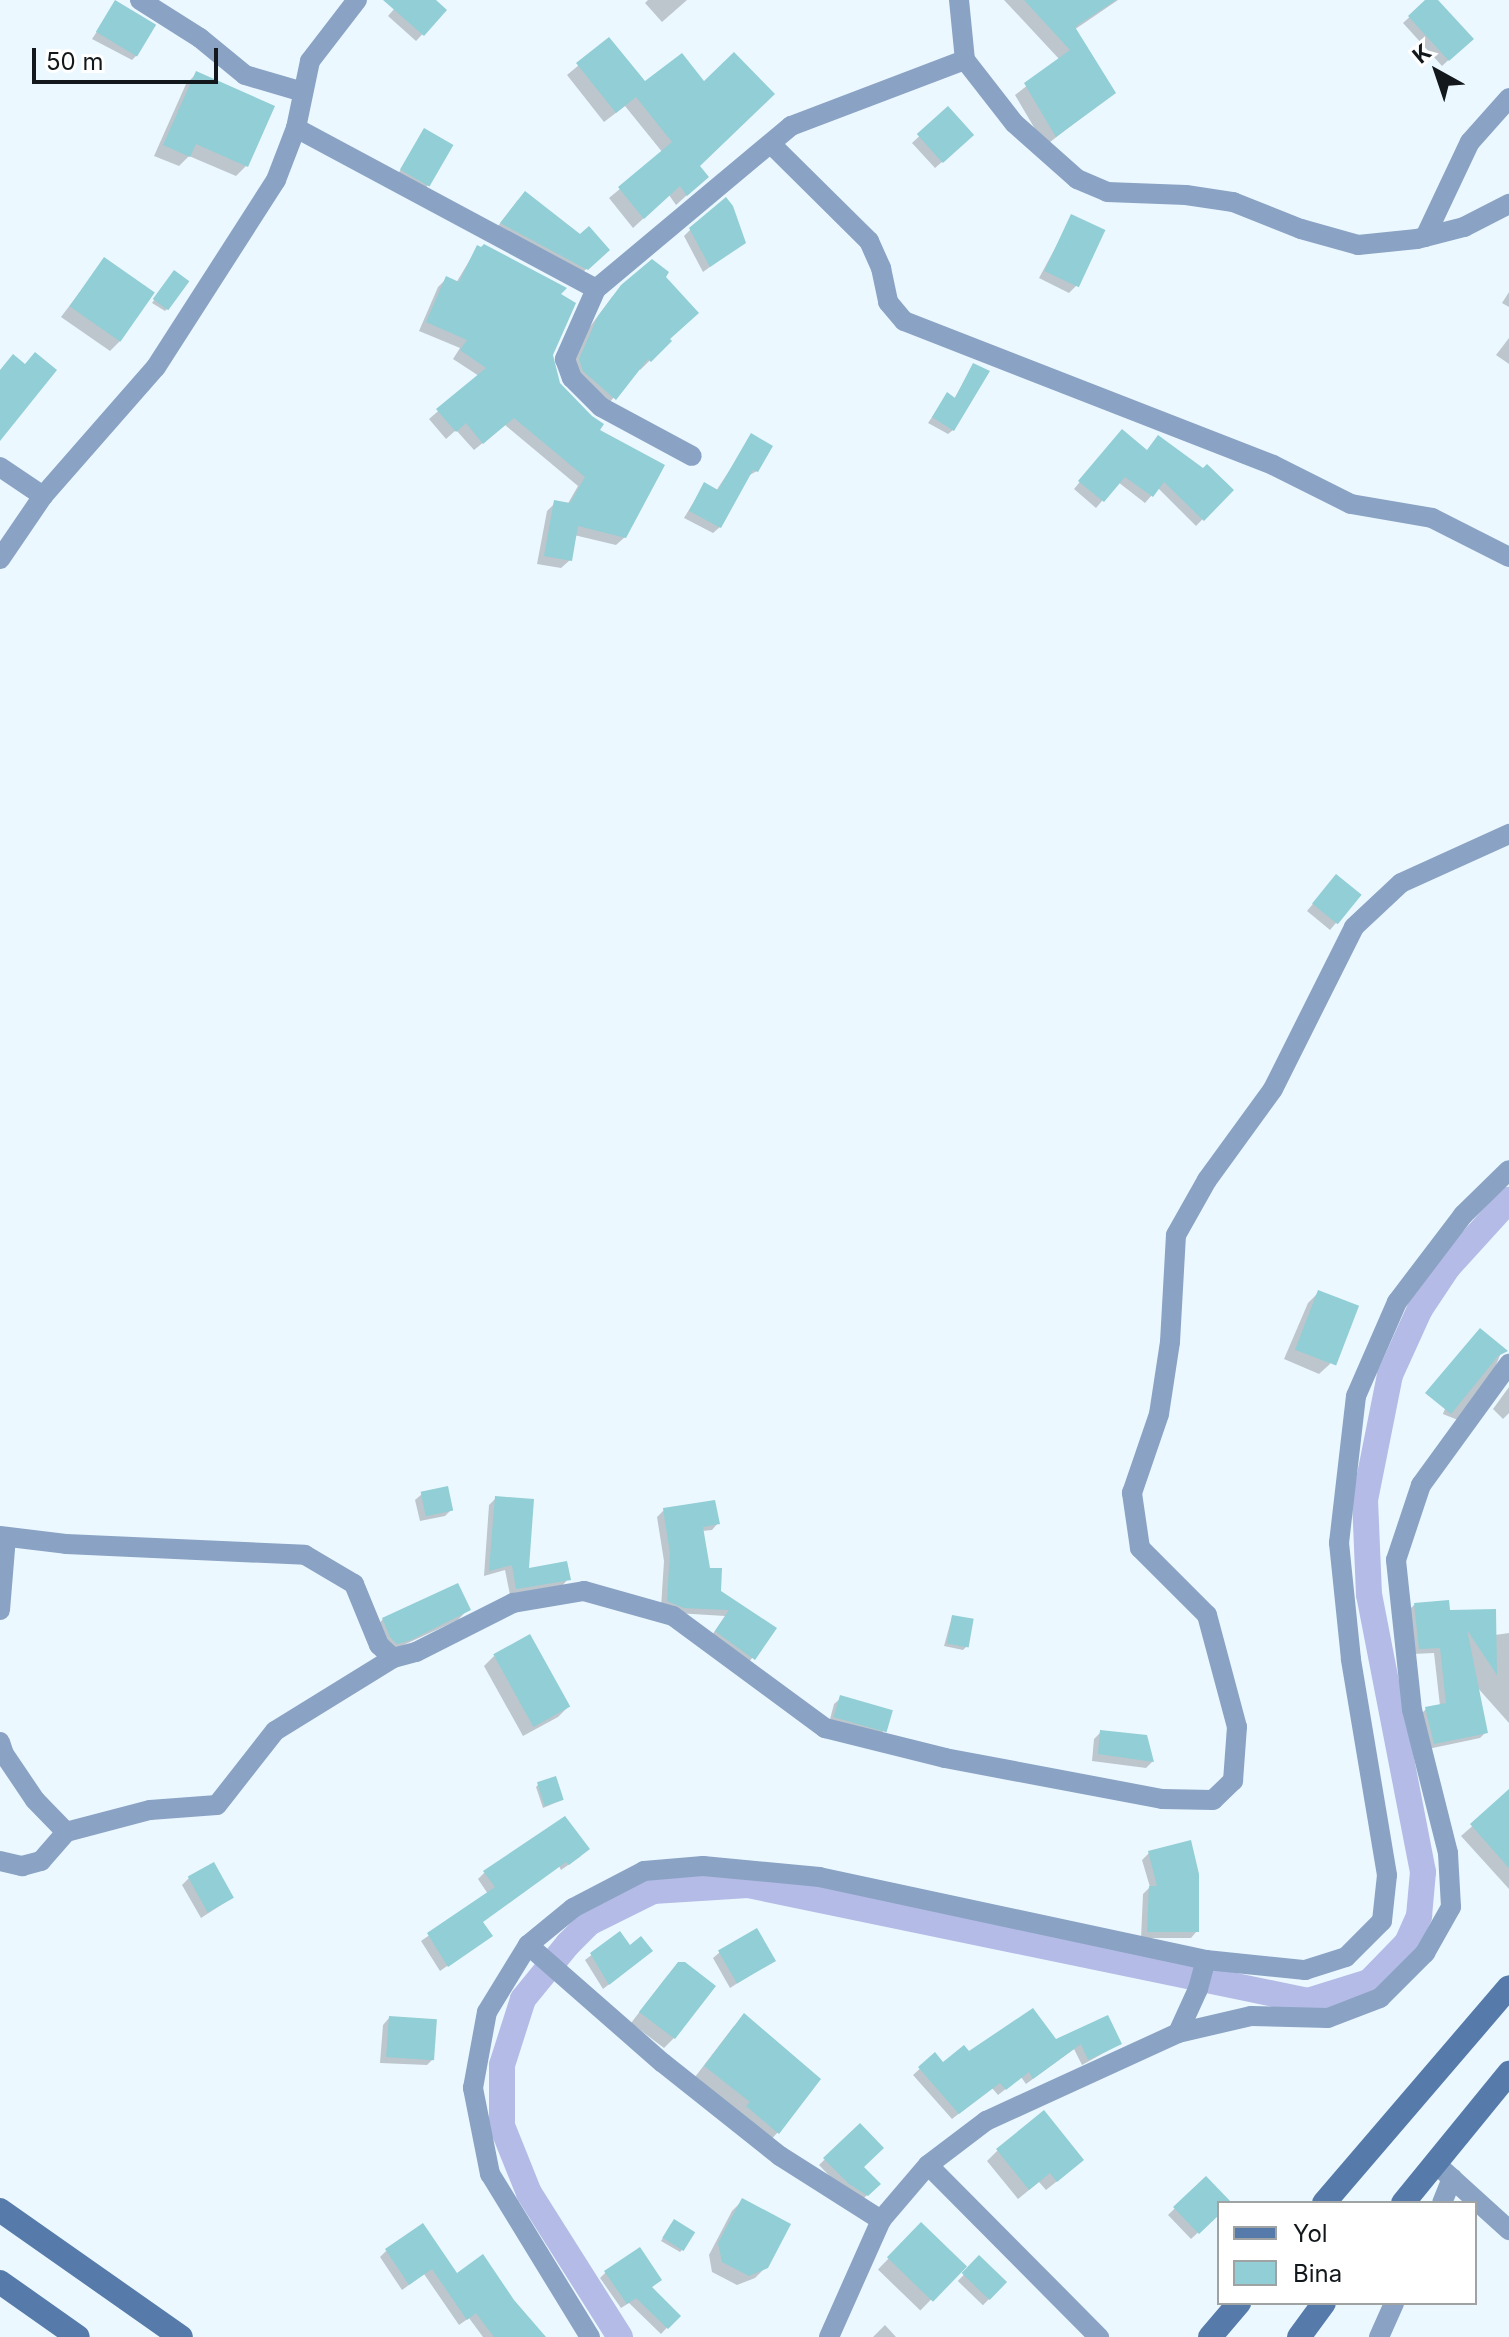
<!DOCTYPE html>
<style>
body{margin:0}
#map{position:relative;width:1509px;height:2337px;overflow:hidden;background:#ecf8ff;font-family:Inter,sans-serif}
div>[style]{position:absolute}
.shadow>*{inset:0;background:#0003;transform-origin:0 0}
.canal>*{height:26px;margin:-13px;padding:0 13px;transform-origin:13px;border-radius:13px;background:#b5bbe7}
.building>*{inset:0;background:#91ced5;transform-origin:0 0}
.street>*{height:20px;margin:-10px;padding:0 10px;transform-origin:10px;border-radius:10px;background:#8aa3c4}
.secondary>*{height:24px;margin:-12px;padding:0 12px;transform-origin:12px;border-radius:12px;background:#567baa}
span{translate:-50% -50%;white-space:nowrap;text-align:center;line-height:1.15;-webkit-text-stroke:6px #fff;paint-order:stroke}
.legend{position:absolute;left:1217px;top:2201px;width:260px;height:104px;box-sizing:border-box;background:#fff;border:2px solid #a0a3a4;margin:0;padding:10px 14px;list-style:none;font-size:24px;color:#12181b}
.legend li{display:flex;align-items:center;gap:16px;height:40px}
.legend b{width:40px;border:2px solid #a0a3a4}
.north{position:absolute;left:1397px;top:32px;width:80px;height:80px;-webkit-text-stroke:6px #fff;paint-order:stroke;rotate:320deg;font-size:22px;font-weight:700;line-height:32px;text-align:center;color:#12181b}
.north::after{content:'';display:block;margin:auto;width:28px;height:36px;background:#12181b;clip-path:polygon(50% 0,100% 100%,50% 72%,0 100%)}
.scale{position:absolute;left:32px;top:48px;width:186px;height:36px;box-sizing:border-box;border:4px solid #12181b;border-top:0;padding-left:10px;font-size:24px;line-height:28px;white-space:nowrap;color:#12181b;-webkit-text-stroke:6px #fff;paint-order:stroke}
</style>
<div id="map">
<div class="shadow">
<i style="clip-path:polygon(402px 0,433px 0,445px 10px,416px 41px,388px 16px)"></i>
<i style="clip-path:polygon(648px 0,687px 0,662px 22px,645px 3px)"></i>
<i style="clip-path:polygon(1004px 0,1118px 0,1074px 30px,1113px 93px,1045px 146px,1015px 95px,1060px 60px)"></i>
<i style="clip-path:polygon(1428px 0,1435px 0,1471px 39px,1442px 66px,1403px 23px)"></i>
<i style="clip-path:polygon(116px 2px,138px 54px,132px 60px,92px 39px)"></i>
<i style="clip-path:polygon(609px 40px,698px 166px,696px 187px,676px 205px,669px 195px,633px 228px,609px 198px,663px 153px,625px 106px,604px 122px,567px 75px)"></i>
<i style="clip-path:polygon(196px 74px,246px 166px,236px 176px,189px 156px,179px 166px,154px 156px,186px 84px)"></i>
<i style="clip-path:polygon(948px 109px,965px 142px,935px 168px,912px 143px)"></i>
<i style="clip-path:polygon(425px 131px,429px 184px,423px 191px,396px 177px)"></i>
<i style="clip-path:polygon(518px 200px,607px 249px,580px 275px,495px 230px)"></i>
<i style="clip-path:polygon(1072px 217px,1076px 286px,1069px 293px,1039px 278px)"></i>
<i style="clip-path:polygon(691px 229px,744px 242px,703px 272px,684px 236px)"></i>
<i style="clip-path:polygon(477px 248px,558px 294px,551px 355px,558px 384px,597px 431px,625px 537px,616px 545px,574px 535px,570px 560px,561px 568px,537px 564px,547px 511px,555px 503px,567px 505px,578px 486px,505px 425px,474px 450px,456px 430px,446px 439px,429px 419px,479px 376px,453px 359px,460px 348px,419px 331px,438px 287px,446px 279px,456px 283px)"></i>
<i style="clip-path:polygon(104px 260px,120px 341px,110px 351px,61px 317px)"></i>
<i style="clip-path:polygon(171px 276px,167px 309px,165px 311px,152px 303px)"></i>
<i style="clip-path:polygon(664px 277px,670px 341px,640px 370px,638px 368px,605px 408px,570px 370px,589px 328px,612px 297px,623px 286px)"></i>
<i style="clip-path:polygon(1509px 292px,1509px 307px,1502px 303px)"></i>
<i style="clip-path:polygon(1509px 338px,1509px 364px,1496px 355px)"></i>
<i style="clip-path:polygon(973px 365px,953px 430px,948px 434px,928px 423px,947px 395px,954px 399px)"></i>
<i style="clip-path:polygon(752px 436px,757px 471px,748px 476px,720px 527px,713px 533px,684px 518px,704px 485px,716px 491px)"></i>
<i style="clip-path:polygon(1116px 438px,1231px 490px,1196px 526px,1158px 488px,1145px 503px,1118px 482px,1096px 508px,1074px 489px)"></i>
<i style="clip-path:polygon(1330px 883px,1359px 896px,1330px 930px,1307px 911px)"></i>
<i style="clip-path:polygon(1318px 1293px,1330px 1364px,1319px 1374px,1284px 1359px,1308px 1303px)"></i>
<i style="left:1474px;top:1337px;width:31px;height:83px;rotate:22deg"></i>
<i style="clip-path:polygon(1509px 1387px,1509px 1413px,1503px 1419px,1493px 1409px)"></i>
<i style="clip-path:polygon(422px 1494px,451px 1510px,445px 1516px,420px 1521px,415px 1500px)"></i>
<i style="clip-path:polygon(496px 1498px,527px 1571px,568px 1579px,562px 1586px,510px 1595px,505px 1570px,484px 1576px,489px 1505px)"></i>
<i style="clip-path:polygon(664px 1510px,718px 1523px,712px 1530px,702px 1531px,708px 1570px,719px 1592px,774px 1628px,747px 1665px,710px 1638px,725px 1616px,676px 1613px,661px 1607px,664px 1561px,657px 1517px)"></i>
<i style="clip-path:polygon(1414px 1605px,1448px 1612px,1495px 1635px,1509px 1633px,1509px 1723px,1476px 1686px,1486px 1732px,1480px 1738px,1428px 1749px,1420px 1715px,1426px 1709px,1440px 1706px,1434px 1653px,1413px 1654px,1408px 1611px)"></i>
<i style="clip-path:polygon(468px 1609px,458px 1620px,386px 1653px,373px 1630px,383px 1619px)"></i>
<i style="clip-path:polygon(952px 1617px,966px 1647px,963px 1650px,944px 1646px)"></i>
<i style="clip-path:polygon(494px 1656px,568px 1707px,558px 1717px,523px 1736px,484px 1666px)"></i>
<i style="clip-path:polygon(841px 1698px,885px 1729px,879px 1736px,829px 1723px,834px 1704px)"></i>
<i style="clip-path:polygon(1101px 1732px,1146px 1737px,1152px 1762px,1146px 1768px,1092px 1761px,1094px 1739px)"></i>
<i style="clip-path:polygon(538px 1785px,562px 1800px,543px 1808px,536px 1787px)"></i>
<i style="clip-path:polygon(1509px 1794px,1509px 1889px,1461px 1836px)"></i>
<i style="clip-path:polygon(1149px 1853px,1197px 1931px,1191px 1938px,1141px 1938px,1143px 1894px,1150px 1887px,1142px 1860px)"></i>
<i style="clip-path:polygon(581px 1856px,561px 1870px,559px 1866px,481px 1922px,490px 1936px,440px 1971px,421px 1941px,488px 1894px,478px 1879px,484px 1873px)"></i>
<i style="clip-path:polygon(189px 1878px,232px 1898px,201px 1918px,182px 1885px)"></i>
<i style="clip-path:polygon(619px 1934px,630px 1948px,645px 1956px,603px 1989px,585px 1960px)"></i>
<i style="clip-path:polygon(720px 1952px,774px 1960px,730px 1988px,713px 1958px)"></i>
<i style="clip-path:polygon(668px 1975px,674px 2038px,664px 2048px,631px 2023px)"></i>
<i style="clip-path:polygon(389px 2018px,433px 2059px,427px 2065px,380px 2063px,383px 2025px)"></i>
<i style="clip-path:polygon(734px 2026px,778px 2132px,768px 2143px,695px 2077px)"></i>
<i style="clip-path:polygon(1055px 2042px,1120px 2044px,1082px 2065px,1074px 2049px,1026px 2084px,1021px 2077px,998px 2095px,992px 2088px,952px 2119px,913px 2075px,935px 2055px,943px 2065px,969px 2054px)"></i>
<i style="clip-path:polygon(860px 2125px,861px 2168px,878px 2184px,861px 2201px,843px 2190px,819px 2165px)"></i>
<i style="clip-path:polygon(997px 2151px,1071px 2170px,1046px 2190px,1039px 2182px,1018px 2199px,987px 2161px)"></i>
<i style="clip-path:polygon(1206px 2178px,1219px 2203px,1219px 2213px,1191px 2239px,1168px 2215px)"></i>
<i style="clip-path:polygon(742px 2201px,766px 2267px,755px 2278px,737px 2285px,712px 2272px,709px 2255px,732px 2211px)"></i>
<i style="clip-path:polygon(671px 2224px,682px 2250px,680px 2252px,661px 2241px)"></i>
<i style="left:921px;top:2225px;width:59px;height:62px;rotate:44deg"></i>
<i style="clip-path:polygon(386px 2251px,457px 2275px,513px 2301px,544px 2337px,483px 2337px,469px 2318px,459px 2325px,424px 2274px,402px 2290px,380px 2257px)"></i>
<i style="left:980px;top:2258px;width:35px;height:32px;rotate:44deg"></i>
<i style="clip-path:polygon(606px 2272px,660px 2280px,651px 2288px,678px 2316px,661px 2334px,629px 2303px,621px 2308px,600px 2278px)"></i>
<i style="clip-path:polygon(885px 2325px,896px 2337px,873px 2337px)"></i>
</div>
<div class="canal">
<i style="left:620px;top:2337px;width:170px;rotate:-122.3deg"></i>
<i style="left:529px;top:2193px;width:72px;rotate:-111.9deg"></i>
<i style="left:502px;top:2126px;width:61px;rotate:-90deg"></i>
<i style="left:502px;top:2065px;width:69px;rotate:-72.3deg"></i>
<i style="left:523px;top:1999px;width:71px;rotate:-50.7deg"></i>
<i style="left:568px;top:1944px;width:30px;rotate:-45deg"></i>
<i style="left:589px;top:1923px;width:72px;rotate:-26.6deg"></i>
<i style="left:653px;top:1891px;width:95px;rotate:-3.6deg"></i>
<i style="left:748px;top:1885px;width:572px;rotate:11.7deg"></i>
<i style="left:1308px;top:2001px;width:64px;rotate:-17.3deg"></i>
<i style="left:1369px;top:1982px;width:54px;rotate:-45.7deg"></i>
<i style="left:1407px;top:1943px;width:30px;rotate:-66deg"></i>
<i style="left:1419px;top:1916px;width:44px;rotate:-84.8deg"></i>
<i style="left:1423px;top:1872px;width:282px;rotate:-101deg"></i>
<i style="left:1369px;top:1595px;width:95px;rotate:-92.4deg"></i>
<i style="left:1365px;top:1500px;width:127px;rotate:-78.7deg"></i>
<i style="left:1390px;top:1375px;width:72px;rotate:-65.6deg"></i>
<i style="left:1420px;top:1309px;width:50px;rotate:-56.3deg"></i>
<i style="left:1448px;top:1267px;width:91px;rotate:-47.7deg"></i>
</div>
<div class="building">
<i style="left:115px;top:0;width:48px;height:37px;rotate:31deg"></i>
<i style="clip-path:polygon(383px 0,436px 0,447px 10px,424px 36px)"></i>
<i style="clip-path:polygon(1024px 0,1116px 0,1075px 27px,1116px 93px,1056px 137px,1024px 83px,1070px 50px)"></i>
<i style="clip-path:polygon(1425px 0,1438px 0,1474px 39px,1449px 61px,1408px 16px)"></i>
<i style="clip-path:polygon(609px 37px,645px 81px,682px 53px,704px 81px,734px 52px,775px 94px,700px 166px,709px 177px,687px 196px,680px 186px,644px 219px,618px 187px,672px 142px,636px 97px,616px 113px,576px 63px)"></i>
<i style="clip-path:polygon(196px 71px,275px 106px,248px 167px,196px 144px,190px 157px,163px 145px)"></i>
<i style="left:948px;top:106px;width:39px;height:42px;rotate:48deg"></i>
<i style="left:424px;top:128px;width:34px;height:48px;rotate:30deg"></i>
<i style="clip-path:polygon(525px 191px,580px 234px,589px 226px,610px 250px,588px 270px,500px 223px)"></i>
<i style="clip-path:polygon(726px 197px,733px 206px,746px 243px,710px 267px,689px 228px)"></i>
<i style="left:1071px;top:214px;width:38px;height:63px;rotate:25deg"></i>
<i style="clip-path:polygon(484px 244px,567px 288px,561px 294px,576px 303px,553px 355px,560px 383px,592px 416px,604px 424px,600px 430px,665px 465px,626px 538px,578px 526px,572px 561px,544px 556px,554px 500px,570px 503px,585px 477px,514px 418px,483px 444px,466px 423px,456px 432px,436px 409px,486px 368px,460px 350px,467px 340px,426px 322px,446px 276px,459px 282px,477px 245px,481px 247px)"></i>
<i style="left:104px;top:257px;width:62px;height:60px;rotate:35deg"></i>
<i style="clip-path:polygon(652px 259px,669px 272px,666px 277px,699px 313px,670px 339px,672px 341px,651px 362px,648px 359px,616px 400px,583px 371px,579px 359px,598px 316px,621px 285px)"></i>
<i style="left:174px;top:270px;width:19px;height:36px;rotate:36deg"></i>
<i style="clip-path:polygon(35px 352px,57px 370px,0 441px,0 370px,13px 354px,25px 364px)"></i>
<i style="clip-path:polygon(973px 363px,990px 371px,954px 431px,932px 417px,947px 392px,955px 398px)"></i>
<i style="clip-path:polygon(1122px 429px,1147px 450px,1158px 435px,1203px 468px,1207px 464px,1234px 490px,1204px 521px,1164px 482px,1153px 497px,1125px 477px,1104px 502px,1078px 481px)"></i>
<i style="clip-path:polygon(751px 433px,773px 446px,758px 472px,753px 470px,721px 528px,689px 511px,704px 482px,718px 490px)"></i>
<i style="left:1336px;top:874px;width:33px;height:38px;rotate:39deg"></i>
<i style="left:1318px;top:1290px;width:44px;height:64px;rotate:21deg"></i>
<i style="clip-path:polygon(1480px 1328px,1508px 1351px,1498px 1356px,1451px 1414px,1425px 1393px)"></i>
<i style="left:448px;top:1486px;width:25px;height:28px;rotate:78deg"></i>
<i style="clip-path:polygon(495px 1496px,534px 1499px,529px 1568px,567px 1561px,571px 1580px,516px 1589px,512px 1565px,489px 1571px)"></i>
<i style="clip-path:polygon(715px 1500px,720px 1524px,703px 1527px,710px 1568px,722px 1568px,721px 1591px,777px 1628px,755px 1660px,715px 1631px,729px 1610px,684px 1608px,667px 1601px,670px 1553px,663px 1508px)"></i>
<i style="clip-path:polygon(458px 1583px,471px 1610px,411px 1640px,397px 1644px,390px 1637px,382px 1618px)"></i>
<i style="clip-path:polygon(1449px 1600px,1450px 1610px,1496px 1609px,1497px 1675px,1467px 1630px,1488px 1733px,1434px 1744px,1425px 1707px,1446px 1703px,1440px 1648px,1419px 1649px,1414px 1603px)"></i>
<i style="left:952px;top:1615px;width:22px;height:29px;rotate:10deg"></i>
<i style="left:530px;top:1634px;width:83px;height:42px;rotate:61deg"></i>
<i style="left:840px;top:1695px;width:55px;height:23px;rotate:16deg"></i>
<i style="clip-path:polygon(1100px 1730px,1147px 1735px,1154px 1762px,1098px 1754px)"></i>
<i style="left:556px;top:1776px;width:25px;height:20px;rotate:72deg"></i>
<i style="clip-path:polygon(1509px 1789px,1509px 1868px,1470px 1824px)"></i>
<i style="clip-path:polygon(565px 1816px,590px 1849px,569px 1865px,566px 1862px,483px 1922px,493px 1936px,448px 1967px,427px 1933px,495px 1887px,483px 1871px)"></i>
<i style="clip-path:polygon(1191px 1840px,1199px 1874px,1199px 1932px,1147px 1932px,1149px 1886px,1157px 1886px,1148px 1851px)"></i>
<i style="left:214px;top:1862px;width:41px;height:30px;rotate:61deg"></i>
<i style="left:757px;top:1928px;width:38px;height:45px;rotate:60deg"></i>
<i style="clip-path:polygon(620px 1931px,630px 1945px,641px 1936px,653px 1951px,609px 1985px,590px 1953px)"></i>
<i style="clip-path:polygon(678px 1962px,685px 1962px,716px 1986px,675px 2039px,639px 2012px)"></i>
<i style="clip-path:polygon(1033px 2008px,1056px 2039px,1108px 2015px,1122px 2044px,1088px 2060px,1081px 2044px,1033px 2079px,1029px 2072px,1006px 2090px,1000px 2083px,959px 2114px,918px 2067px,935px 2052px,943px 2062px,964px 2045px,969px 2051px)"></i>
<i style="clip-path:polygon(744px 2013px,821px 2079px,779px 2134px,746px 2106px,750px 2102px,704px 2066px)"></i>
<i style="left:389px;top:2016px;width:48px;height:41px;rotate:4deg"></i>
<i style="clip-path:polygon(1044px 2110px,1084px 2160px,1057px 2182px,1050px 2173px,1029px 2190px,996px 2149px)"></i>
<i style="clip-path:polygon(860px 2123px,884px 2148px,864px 2167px,881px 2184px,868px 2196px,849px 2184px,823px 2158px)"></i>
<i style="clip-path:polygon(1206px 2176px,1232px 2203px,1219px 2203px,1219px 2215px,1199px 2234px,1173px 2207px)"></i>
<i style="clip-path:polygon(742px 2198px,791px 2224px,768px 2268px,749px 2276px,722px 2262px,718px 2243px)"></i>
<i style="left:674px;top:2219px;width:25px;height:22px;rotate:32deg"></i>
<i style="left:921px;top:2222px;width:64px;height:49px;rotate:44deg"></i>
<i style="clip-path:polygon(423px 2223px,457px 2273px,483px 2254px,514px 2300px,546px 2337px,494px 2337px,476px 2313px,467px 2320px,432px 2269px,409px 2285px,385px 2249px)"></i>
<i style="clip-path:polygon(640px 2247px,662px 2280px,652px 2287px,681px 2316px,668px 2329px,636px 2298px,627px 2304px,604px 2271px)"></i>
<i style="left:979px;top:2255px;width:39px;height:25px;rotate:44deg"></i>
</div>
<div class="street">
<i style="left:140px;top:0;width:71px;rotate:32.3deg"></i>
<i style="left:200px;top:38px;width:58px;rotate:39.4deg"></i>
<i style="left:245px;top:75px;width:60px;rotate:16.3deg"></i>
<i style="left:959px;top:0;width:60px;rotate:84.3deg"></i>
<i style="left:965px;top:60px;width:80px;rotate:52.1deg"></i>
<i style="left:1014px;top:123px;width:84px;rotate:41.6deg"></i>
<i style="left:1077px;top:179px;width:33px;rotate:23deg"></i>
<i style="left:1107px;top:192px;width:79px;rotate:2.2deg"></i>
<i style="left:1186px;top:195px;width:48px;rotate:8.5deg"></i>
<i style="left:1233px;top:202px;width:73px;rotate:21.7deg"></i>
<i style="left:1301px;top:229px;width:59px;rotate:15.7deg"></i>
<i style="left:1358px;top:245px;width:59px;rotate:-5.8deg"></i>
<i style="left:1417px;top:239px;width:49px;rotate:-14.3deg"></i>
<i style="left:1464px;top:227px;width:51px;rotate:-27.1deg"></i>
<i style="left:296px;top:128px;width:340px;rotate:28.2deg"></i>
<i style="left:596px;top:289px;width:254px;rotate:-39.9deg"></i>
<i style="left:791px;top:126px;width:186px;rotate:-20.8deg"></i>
<i style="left:771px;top:144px;width:138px;rotate:44.7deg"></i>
<i style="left:869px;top:241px;width:30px;rotate:66deg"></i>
<i style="left:881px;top:268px;width:35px;rotate:78deg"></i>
<i style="left:888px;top:302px;width:25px;rotate:50deg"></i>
<i style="left:904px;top:321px;width:396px;rotate:21.3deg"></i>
<i style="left:1273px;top:465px;width:87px;rotate:26.6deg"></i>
<i style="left:1351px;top:504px;width:82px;rotate:9.8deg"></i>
<i style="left:1432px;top:518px;width:86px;rotate:26.9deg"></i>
<i style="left:1425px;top:237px;width:105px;rotate:-64.7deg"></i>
<i style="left:1470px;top:142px;width:59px;rotate:-48.4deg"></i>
<i style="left:596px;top:289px;width:77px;rotate:113.9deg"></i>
<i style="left:565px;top:359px;width:20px;rotate:70deg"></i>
<i style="left:572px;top:378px;width:41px;rotate:45deg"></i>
<i style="left:601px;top:407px;width:103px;rotate:28.3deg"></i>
<i style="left:0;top:467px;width:52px;rotate:34deg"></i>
<i style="left:0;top:559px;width:76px;rotate:-55.7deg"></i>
<i style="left:43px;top:496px;width:171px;rotate:-48.8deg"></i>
<i style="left:156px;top:367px;width:222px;rotate:-57.3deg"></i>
<i style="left:276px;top:180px;width:56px;rotate:-69deg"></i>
<i style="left:296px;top:128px;width:68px;rotate:-78.2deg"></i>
<i style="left:310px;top:61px;width:77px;rotate:-52.4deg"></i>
<i style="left:0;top:1536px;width:66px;rotate:6.9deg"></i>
<i style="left:66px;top:1544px;width:239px;rotate:2.6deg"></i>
<i style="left:305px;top:1555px;width:57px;rotate:30.6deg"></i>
<i style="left:354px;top:1584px;width:66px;rotate:67.7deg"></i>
<i style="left:379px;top:1645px;width:19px;rotate:43deg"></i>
<i style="left:393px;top:1658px;width:24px;rotate:-15deg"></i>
<i style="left:416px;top:1652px;width:109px;rotate:-26.8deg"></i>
<i style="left:513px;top:1603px;width:72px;rotate:-9.6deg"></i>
<i style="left:584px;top:1591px;width:92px;rotate:15.7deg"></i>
<i style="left:673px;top:1616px;width:189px;rotate:36.4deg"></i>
<i style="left:825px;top:1728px;width:124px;rotate:14deg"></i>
<i style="left:945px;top:1758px;width:221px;rotate:10.7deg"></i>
<i style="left:1162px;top:1799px;width:51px;rotate:1.1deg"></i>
<i style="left:1213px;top:1800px;width:28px;rotate:-44deg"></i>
<i style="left:1233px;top:1781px;width:54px;rotate:-85.8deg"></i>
<i style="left:1237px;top:1727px;width:116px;rotate:-105deg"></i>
<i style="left:1207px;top:1615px;width:95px;rotate:-135deg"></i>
<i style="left:1140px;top:1548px;width:56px;rotate:-98.3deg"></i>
<i style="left:1132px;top:1493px;width:83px;rotate:-71.1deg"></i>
<i style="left:1159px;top:1414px;width:73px;rotate:-81.3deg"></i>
<i style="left:1170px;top:1342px;width:107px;rotate:-86.8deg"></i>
<i style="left:1176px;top:1235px;width:63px;rotate:-60.6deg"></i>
<i style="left:1207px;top:1180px;width:112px;rotate:-54deg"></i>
<i style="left:1273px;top:1089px;width:181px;rotate:-63.4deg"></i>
<i style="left:1354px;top:927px;width:64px;rotate:-43.1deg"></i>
<i style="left:1401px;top:883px;width:119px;rotate:-24.4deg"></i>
<i style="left:0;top:1610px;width:73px;rotate:-85.3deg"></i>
<i style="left:0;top:1742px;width:13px;rotate:72deg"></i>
<i style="left:4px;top:1754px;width:55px;rotate:56deg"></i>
<i style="left:35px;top:1800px;width:45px;rotate:45.9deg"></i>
<i style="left:0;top:1861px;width:23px;rotate:13deg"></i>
<i style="left:22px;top:1866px;width:20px;rotate:-15deg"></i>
<i style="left:41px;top:1861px;width:38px;rotate:-49deg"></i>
<i style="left:66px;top:1832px;width:87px;rotate:-14.7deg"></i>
<i style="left:150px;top:1810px;width:67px;rotate:-4.3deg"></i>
<i style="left:217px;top:1805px;width:94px;rotate:-51.9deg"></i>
<i style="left:275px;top:1731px;width:139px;rotate:-31.7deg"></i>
<i style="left:528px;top:1945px;width:179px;rotate:41.2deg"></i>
<i style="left:663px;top:2063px;width:149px;rotate:38.5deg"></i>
<i style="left:780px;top:2156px;width:120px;rotate:32.4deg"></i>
<i style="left:1178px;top:2033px;width:48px;rotate:-65.6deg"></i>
<i style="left:1198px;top:1989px;width:30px;rotate:-75deg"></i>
<i style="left:1435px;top:2163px;width:100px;rotate:42.2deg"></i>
<i style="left:928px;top:2165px;width:243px;rotate:45.2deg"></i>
<i style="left:1442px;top:2203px;width:27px;rotate:-68deg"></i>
<i style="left:590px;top:2337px;width:191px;rotate:-121.5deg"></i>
<i style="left:490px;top:2174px;width:88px;rotate:-101.2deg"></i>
<i style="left:473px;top:2088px;width:77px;rotate:-79.6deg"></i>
<i style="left:487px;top:2012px;width:79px;rotate:-58.5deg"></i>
<i style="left:528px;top:1945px;width:58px;rotate:-39.4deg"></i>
<i style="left:573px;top:1908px;width:80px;rotate:-27.5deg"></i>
<i style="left:644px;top:1871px;width:59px;rotate:-4.8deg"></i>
<i style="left:703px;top:1866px;width:117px;rotate:5.4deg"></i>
<i style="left:819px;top:1877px;width:396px;rotate:12.1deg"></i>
<i style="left:1206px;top:1960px;width:100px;rotate:5.8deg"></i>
<i style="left:1305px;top:1970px;width:43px;rotate:-17.6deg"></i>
<i style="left:1346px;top:1957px;width:51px;rotate:-45deg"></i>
<i style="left:1382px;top:1921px;width:46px;rotate:-83.8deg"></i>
<i style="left:1387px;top:1875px;width:219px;rotate:-99.5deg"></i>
<i style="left:1351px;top:1659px;width:117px;rotate:-95.9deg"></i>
<i style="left:1339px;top:1543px;width:148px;rotate:-83.4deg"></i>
<i style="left:1356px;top:1396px;width:103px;rotate:-66.4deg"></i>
<i style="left:1397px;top:1302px;width:109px;rotate:-52.8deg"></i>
<i style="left:1463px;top:1215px;width:64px;rotate:-44.4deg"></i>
<i style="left:829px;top:2337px;width:128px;rotate:-66deg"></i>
<i style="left:881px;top:2220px;width:72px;rotate:-49.5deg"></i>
<i style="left:928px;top:2165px;width:73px;rotate:-37.2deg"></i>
<i style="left:986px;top:2121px;width:211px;rotate:-24.6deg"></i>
<i style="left:1178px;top:2033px;width:75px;rotate:-13.1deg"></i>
<i style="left:1251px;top:2016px;width:77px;rotate:1.5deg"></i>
<i style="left:1328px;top:2018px;width:56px;rotate:-21deg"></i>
<i style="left:1380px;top:1998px;width:64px;rotate:-45deg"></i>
<i style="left:1425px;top:1953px;width:53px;rotate:-60.5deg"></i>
<i style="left:1451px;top:1907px;width:54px;rotate:-93.2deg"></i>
<i style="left:1448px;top:1853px;width:147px;rotate:-104.1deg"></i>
<i style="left:1412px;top:1710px;width:151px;rotate:-96.1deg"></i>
<i style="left:1396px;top:1560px;width:79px;rotate:-71.6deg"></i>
<i style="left:1421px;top:1485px;width:150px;rotate:-54deg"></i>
<i style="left:1379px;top:2337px;width:37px;rotate:-66deg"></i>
</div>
<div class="secondary">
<i style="left:1324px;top:2203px;width:284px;rotate:-49.4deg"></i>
<i style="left:1403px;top:2203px;width:168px;rotate:-50.8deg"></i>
<i style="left:0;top:2210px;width:221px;rotate:35.1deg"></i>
<i style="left:0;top:2282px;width:95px;rotate:35.2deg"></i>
<i style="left:1210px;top:2337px;width:45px;rotate:-49.5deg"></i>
<i style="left:1299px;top:2337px;width:42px;rotate:-53.7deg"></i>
</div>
<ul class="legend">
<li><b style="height:10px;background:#567baa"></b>Yol</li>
<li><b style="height:22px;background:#91ced5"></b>Bina</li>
</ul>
<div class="north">K</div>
<div class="scale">50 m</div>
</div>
